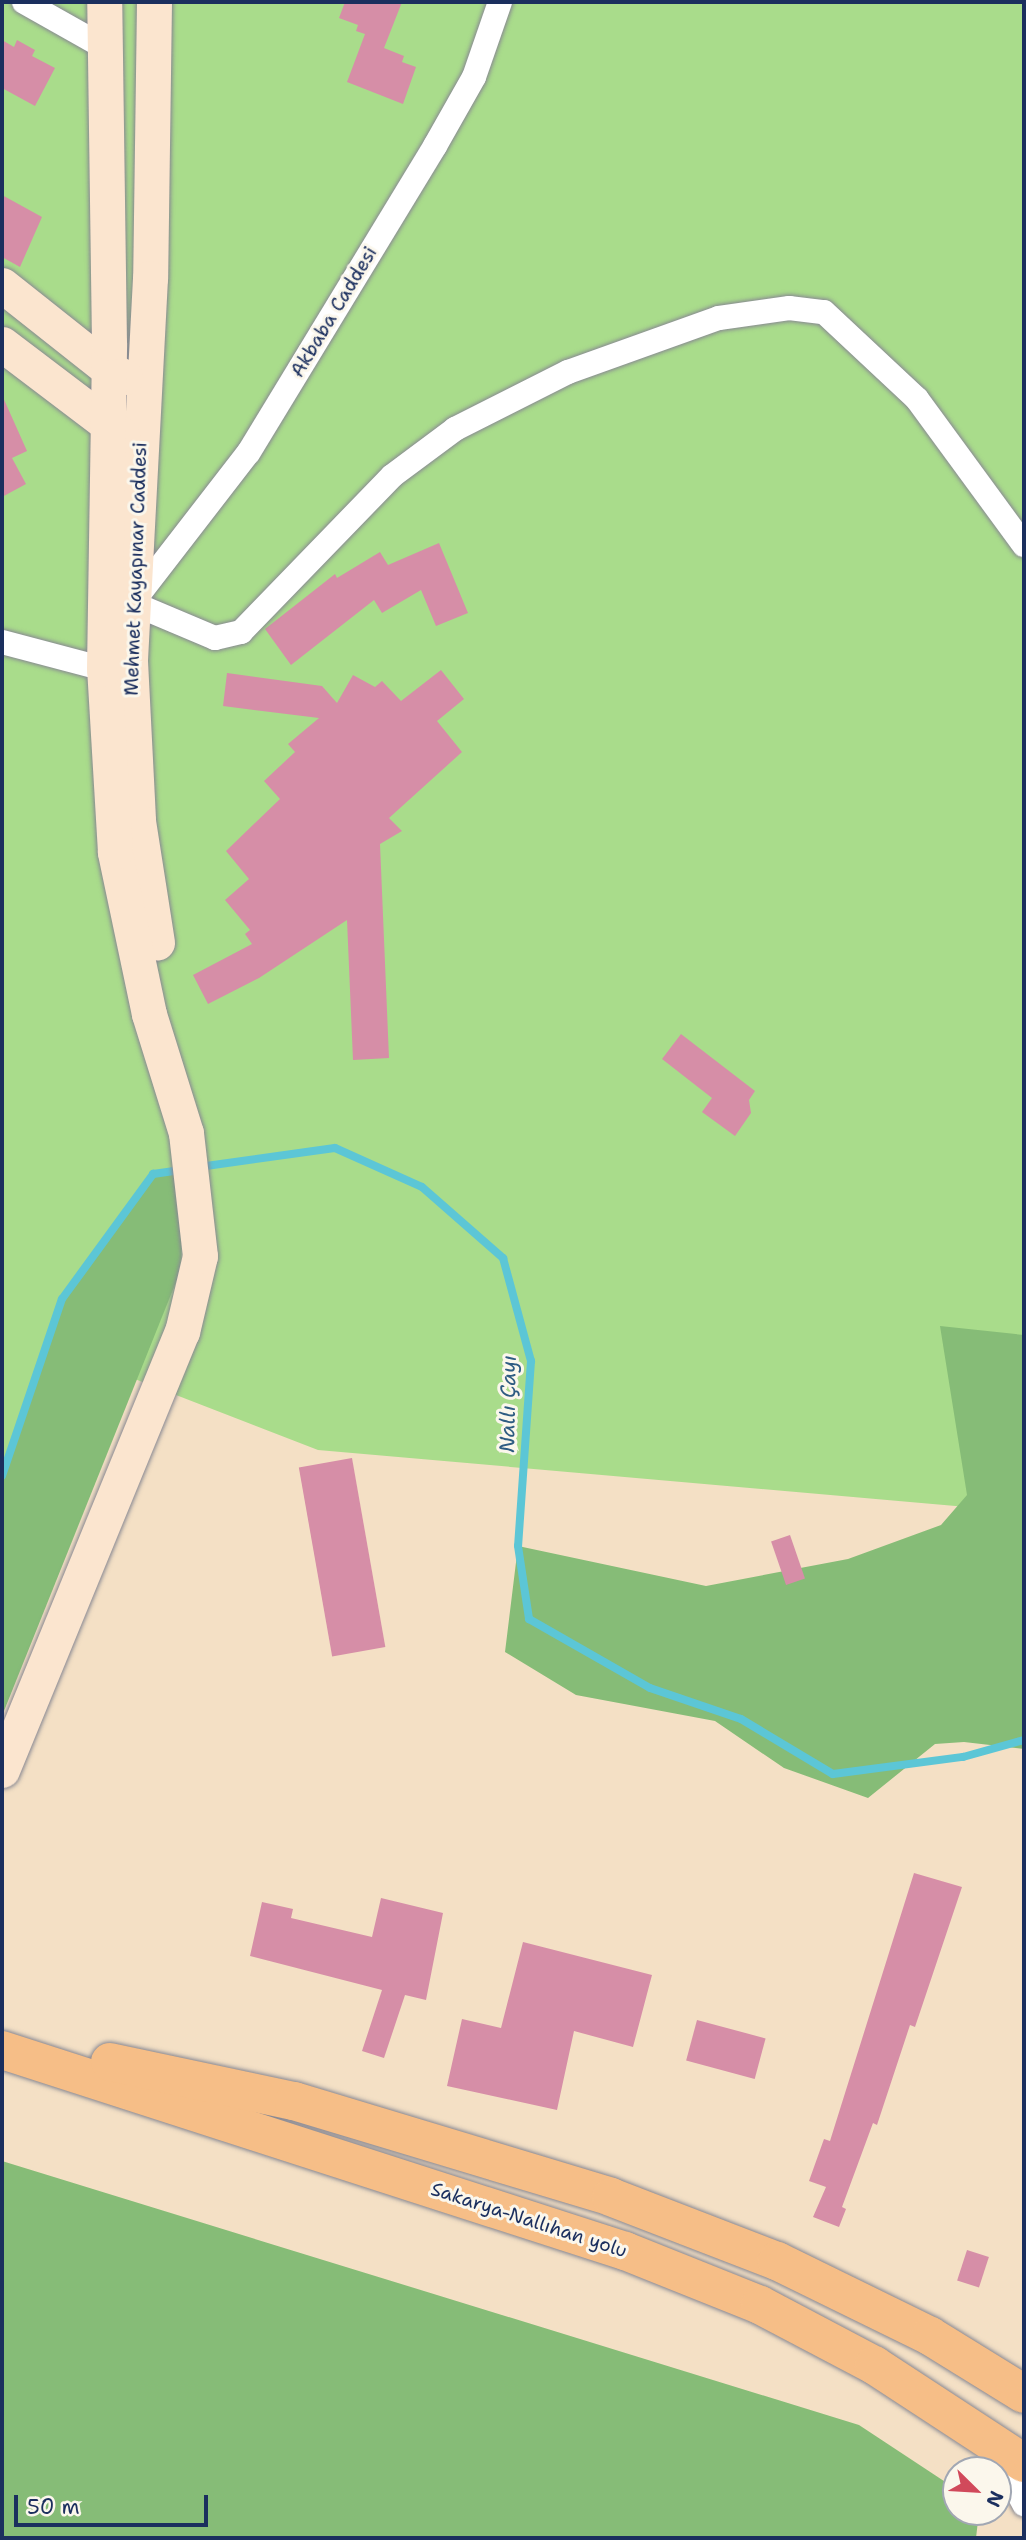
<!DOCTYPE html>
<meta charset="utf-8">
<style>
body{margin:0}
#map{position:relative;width:1026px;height:2540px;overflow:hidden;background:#f4e0c5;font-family:"Shantell Sans",sans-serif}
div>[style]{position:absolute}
.green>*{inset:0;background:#a9dc8b}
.forest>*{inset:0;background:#86bc77}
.stream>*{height:8px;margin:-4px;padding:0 4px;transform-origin:4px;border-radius:4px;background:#5cc6d6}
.building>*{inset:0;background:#d68ea7;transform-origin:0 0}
.roads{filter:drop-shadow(0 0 2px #888892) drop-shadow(0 0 2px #888892)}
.street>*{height:24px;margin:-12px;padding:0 12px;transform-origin:12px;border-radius:12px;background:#fff}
.secondary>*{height:35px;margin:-17.5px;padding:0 17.5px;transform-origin:17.5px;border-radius:17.5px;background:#fbe5cf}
.primary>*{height:38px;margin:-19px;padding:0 19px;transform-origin:19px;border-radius:19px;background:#f6be87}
span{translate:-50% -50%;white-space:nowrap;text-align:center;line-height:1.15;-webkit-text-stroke:6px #fbf7ec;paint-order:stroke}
.street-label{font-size:19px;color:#1b2f5e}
.water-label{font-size:21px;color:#2e5c82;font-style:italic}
.frame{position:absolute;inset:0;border:4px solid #1b2f5e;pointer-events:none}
.north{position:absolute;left:942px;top:2456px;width:70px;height:70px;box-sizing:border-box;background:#fbf7ec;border:2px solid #a1a7b3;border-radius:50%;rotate:114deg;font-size:19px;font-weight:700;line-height:28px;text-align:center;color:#1b2f5e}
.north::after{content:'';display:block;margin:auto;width:24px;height:32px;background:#d1495b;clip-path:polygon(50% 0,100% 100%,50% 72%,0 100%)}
.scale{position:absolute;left:14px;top:2495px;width:194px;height:32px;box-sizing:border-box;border:4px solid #1b2f5e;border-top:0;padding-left:9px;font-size:21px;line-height:24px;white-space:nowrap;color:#1b2f5e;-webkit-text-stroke:5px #fbf7ec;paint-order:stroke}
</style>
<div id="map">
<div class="green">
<i style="clip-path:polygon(2px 2px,1024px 2px,1024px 1512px,318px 1450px,47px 1345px,2px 1476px)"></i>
</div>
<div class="forest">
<i style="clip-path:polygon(186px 1169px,180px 1272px,2px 1716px,2px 1476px,62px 1299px,153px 1174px)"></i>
<i style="clip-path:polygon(940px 1326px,1024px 1335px,1024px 1749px,964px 1742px,935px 1744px,868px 1798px,784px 1768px,715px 1721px,576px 1695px,505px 1652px,518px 1546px,706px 1586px,848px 1559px,941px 1525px,967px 1495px)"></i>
<i style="clip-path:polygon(2px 2161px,859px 2425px,956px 2489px,956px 2512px,979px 2512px,976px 2538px,2px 2538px)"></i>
</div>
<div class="stream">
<i style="left:199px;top:1167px;width:137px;rotate:-8deg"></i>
<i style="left:335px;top:1148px;width:95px;rotate:24.1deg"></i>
<i style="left:422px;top:1187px;width:108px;rotate:41.2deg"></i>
<i style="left:503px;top:1258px;width:107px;rotate:74.8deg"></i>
<i style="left:531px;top:1361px;width:185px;rotate:94deg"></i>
<i style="left:518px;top:1546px;width:74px;rotate:81.4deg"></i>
<i style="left:529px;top:1619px;width:139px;rotate:29.7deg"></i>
<i style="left:650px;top:1688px;width:96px;rotate:18.8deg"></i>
<i style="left:741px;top:1719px;width:107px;rotate:30.9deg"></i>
<i style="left:833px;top:1774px;width:131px;rotate:-7.5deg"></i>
<i style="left:963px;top:1757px;width:63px;rotate:-15.6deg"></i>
<i style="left:2px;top:1476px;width:187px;rotate:-71.3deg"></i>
<i style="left:62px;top:1299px;width:155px;rotate:-53.9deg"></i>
<i style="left:153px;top:1174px;width:30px;rotate:-8deg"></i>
</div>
<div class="building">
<i style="clip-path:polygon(345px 2px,402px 2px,384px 48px,404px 56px,402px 62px,416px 67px,403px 104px,347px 82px,365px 34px,356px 31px,358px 25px,339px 18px)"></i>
<i style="clip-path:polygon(2px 40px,14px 47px,17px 40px,35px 50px,32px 56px,55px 68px,35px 106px,2px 88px)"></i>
<i style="clip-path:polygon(2px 195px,42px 217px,20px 267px,2px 257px)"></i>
<i style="clip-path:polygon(2px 395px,27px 451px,12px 458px,26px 484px,2px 497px)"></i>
<i style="clip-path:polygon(439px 543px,468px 613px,436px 626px,421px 590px,382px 613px,374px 600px,291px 665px,265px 629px,335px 574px,337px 578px,380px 552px,388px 565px)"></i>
<i style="clip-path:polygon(441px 670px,464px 699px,437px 721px,462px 752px,389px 818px,402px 831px,380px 844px,389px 1058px,353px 1060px,347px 920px,259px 978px,208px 1004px,193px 975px,252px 944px,245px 934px,250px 930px,225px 900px,249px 879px,226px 851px,280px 799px,264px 781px,295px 752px,288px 744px,319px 718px,223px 706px,227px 673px,322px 686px,337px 703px,353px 675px,375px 687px,382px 681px,401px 701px)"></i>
<i style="clip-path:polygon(681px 1034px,755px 1091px,749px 1100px,751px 1113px,735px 1136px,702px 1112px,712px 1098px,662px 1059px)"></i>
<i style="left:352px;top:1458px;width:192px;height:54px;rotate:80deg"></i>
<i style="left:790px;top:1535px;width:46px;height:20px;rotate:71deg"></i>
<i style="clip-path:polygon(914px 1873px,962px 1887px,915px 2027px,910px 2025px,877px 2125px,873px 2123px,842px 2207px,846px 2209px,839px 2227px,813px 2217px,826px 2187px,809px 2181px,824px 2139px,830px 2141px)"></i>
<i style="clip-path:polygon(381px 1898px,443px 1913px,426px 2000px,405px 1995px,384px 2058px,362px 2051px,382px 1990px,250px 1956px,262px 1902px,293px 1909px,291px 1918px,372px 1937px)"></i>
<i style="clip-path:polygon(523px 1942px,652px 1975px,633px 2047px,574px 2031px,557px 2110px,447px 2086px,462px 2019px,501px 2028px)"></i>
<i style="left:697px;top:2020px;width:71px;height:42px;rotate:15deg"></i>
<i style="left:967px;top:2250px;width:23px;height:32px;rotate:18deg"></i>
</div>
<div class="roads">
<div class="street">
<i style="left:24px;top:2px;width:92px;rotate:29.4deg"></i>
<i style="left:500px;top:2px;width:79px;rotate:109.1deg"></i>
<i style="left:474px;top:77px;width:79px;rotate:119.5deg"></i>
<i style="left:435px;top:146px;width:359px;rotate:121.3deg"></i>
<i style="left:248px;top:453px;width:190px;rotate:127.7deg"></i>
<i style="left:132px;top:603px;width:90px;rotate:22.9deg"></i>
<i style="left:215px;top:638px;width:27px;rotate:-13deg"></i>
<i style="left:241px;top:632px;width:217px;rotate:-45.9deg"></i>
<i style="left:392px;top:476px;width:79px;rotate:-36.7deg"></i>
<i style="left:455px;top:429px;width:127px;rotate:-26.8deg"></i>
<i style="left:568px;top:372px;width:160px;rotate:-19.7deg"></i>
<i style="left:719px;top:318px;width:71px;rotate:-8.1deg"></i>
<i style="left:789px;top:308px;width:35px;rotate:7deg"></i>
<i style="left:824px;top:312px;width:127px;rotate:43.1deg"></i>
<i style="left:917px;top:399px;width:181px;rotate:53.8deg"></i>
<i style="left:2px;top:642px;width:106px;rotate:14.8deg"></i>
<i style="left:994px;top:2448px;width:64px;rotate:61.8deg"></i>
</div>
<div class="secondary">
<i style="left:154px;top:2px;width:276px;rotate:90.8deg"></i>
<i style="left:150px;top:278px;width:384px;rotate:93deg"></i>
<i style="left:130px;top:661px;width:160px;rotate:87.1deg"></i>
<i style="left:138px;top:821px;width:123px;rotate:81.1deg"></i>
<i style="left:2px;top:285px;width:135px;rotate:38.4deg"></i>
<i style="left:108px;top:369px;width:19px;rotate:25deg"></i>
<i style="left:2px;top:344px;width:151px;rotate:37.2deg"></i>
<i style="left:2px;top:1770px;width:474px;rotate:-67.7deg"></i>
<i style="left:182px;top:1332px;width:78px;rotate:-76.7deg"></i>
<i style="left:200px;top:1256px;width:124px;rotate:-96.5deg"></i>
<i style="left:186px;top:1133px;width:125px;rotate:-107.3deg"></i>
<i style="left:149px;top:1014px;width:166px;rotate:-101.9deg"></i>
<i style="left:115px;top:852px;width:183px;rotate:-93.4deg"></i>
<i style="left:104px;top:669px;width:326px;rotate:-89.1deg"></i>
<i style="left:109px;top:343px;width:341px;rotate:-90.8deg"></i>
</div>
<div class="primary">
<i style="left:2px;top:2050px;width:655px;rotate:17.88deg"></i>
<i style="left:625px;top:2251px;width:145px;rotate:21.8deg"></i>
<i style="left:760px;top:2305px;width:129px;rotate:27.8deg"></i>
<i style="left:874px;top:2365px;width:179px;rotate:33.2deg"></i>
<i style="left:110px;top:2062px;width:188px;rotate:12deg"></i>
<i style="left:294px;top:2101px;width:331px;rotate:16.8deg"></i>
<i style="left:611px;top:2197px;width:178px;rotate:21.1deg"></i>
<i style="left:777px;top:2261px;width:170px;rotate:26.1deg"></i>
<i style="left:930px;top:2336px;width:110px;rotate:31.7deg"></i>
</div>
</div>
<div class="street-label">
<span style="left:334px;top:312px;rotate:-59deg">Akbaba Caddesi</span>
<span style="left:136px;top:569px;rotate:-88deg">Mehmet Kayapınar Caddesi</span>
<span style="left:529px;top:2220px;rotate:18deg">Sakarya-Nallıhan yolu</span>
</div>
<div class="water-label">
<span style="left:508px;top:1404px;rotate:-89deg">Nallı Çayı</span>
</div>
<div class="frame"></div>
<div class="north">N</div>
<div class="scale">50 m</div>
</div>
